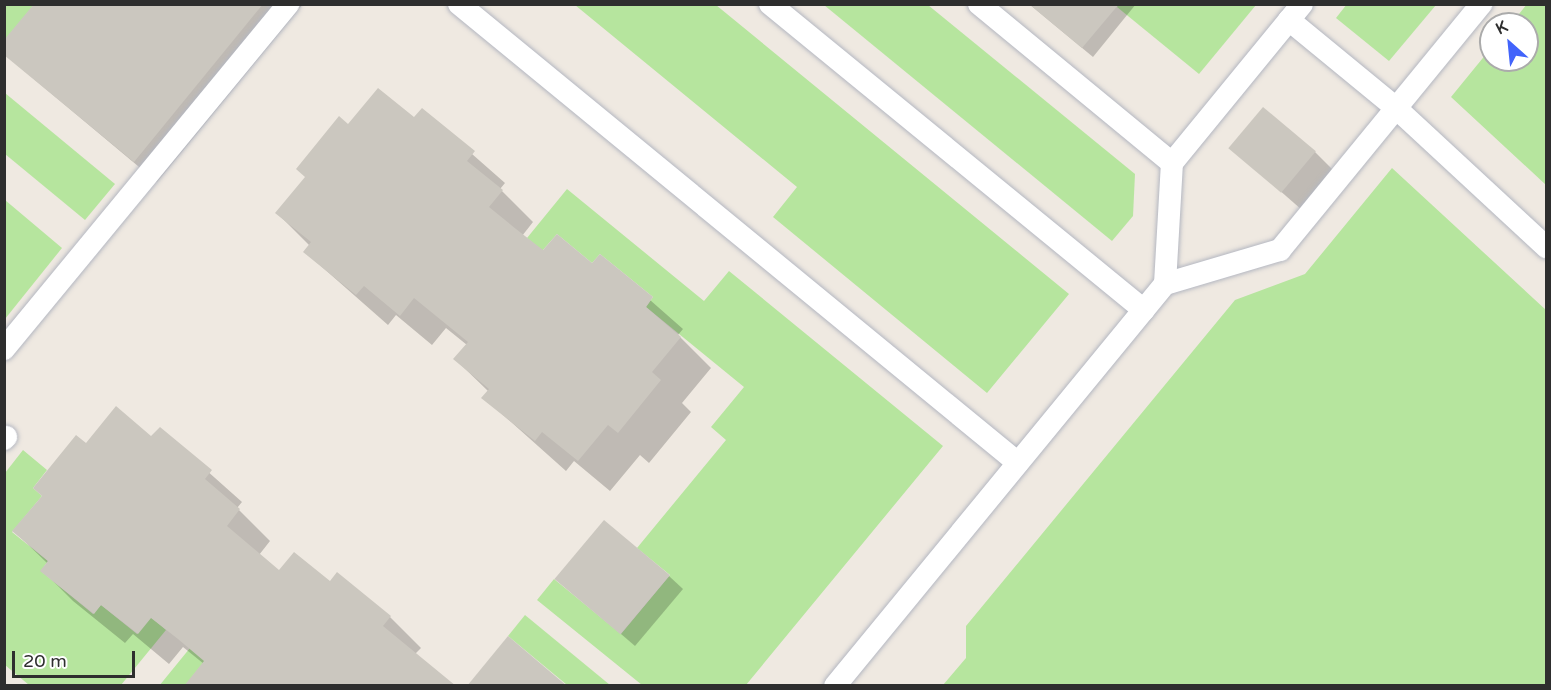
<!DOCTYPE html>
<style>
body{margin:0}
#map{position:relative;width:1551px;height:690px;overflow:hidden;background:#efe9e1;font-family:"Varela Round",sans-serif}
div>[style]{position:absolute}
.green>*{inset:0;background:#b6e59e}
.shadow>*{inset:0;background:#0003}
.building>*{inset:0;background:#cbc7bf;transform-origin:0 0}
.roads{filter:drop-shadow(0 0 2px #b4b7c1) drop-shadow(0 0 2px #b4b7c1)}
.lane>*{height:22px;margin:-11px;padding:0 11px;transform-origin:11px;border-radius:11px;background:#fff}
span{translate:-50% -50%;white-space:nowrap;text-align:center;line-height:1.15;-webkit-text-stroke:6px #fff;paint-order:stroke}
.frame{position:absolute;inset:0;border:6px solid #2e2e2e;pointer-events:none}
.north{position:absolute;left:1479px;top:12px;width:60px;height:60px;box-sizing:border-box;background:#fff;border:2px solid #ababab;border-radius:50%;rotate:333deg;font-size:16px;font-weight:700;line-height:24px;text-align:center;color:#2e2e2e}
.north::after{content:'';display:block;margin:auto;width:21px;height:27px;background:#4264fb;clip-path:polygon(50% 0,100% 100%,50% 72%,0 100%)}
.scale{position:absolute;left:12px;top:651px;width:123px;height:27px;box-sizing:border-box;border:3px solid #2e2e2e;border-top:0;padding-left:8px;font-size:18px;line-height:21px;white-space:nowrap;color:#2e2e2e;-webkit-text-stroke:4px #fff;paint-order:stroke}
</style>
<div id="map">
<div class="green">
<i style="clip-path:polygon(1119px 4px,1256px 4px,1256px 5px,1199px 74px,1117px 7px)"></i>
<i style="clip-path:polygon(1347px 4px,1436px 4px,1436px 5px,1389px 61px,1336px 18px)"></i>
<i style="clip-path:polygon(1527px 4px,1546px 5px,1546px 185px,1451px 97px,1491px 48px,1491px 60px,1527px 60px,1527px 24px,1511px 24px)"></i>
<i style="clip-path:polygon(5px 5px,34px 5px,5px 40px)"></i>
<i style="clip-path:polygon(575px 5px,716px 5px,1069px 294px,987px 393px,773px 217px,797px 187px)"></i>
<i style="clip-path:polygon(824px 5px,928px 5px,1135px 174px,1133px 216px,1112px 241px)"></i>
<i style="clip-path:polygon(5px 93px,115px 184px,85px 220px,5px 154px)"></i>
<i style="clip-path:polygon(1392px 168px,1546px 310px,1546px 685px,943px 685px,966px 658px,966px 626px,1235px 300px,1305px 274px)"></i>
<i style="clip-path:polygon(567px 189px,704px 301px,729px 271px,943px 446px,746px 685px,642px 685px,537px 600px,554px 579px,621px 634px,670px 575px,637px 548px,726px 440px,711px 427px,744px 387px,646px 307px,653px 297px,600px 254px,592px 263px,557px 234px,542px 251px,527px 238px)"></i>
<i style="clip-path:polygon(5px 200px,62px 248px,5px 319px)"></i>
<i style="clip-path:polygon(23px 450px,47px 470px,33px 488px,42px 496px,12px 532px,48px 561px,41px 571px,93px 614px,101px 605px,137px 634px,151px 617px,166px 630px,121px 685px,29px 685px,5px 665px,5px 473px)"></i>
<i style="clip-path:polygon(525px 615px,610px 685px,567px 685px,508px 636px)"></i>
<i style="clip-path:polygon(190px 648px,205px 661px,191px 678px,200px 685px,159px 686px)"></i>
</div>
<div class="shadow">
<i style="clip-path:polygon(36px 4px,303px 4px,157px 182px,4px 54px)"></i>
<i style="clip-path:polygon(1029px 4px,1136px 4px,1093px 57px)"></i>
<i style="clip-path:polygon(422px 110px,505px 183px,500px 189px,533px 222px,522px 236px,543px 252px,592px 265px,600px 256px,683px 329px,678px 335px,711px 368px,682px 403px,691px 412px,649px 463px,640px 455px,610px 491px,574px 461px,566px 471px,484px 398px,489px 392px,455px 359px,467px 345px,446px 328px,432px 345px,396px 315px,388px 325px,305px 252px,310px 246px,277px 213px,349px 126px,415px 119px)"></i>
<i style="clip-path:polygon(1231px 148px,1315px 152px,1334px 171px,1302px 210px)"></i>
<i style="clip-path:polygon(160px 429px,242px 502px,237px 508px,270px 541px,259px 555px,280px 572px,330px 584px,390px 617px,421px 648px,415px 654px,204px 664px,183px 647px,169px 664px,133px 634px,125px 643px,73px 601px,43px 571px,48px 564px,14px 531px,86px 445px,152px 438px)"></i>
<i style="clip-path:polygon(669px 576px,683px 589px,635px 646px,557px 579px)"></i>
</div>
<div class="building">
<i style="clip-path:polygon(34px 4px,263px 4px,134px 162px,4px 55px,4px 40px)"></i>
<i style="clip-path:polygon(1029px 4px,1119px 4px,1082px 48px)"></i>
<i style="clip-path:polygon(378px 88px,414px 117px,422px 108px,475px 151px,467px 161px,503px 190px,489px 207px,516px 229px,543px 250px,557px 234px,592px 263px,600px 254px,653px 297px,646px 307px,681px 337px,652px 372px,661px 380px,618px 433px,608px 425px,578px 461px,542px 432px,535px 441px,481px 398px,489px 389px,453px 359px,468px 342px,414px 298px,400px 316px,364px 286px,356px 295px,303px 252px,311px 242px,275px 213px,305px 177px,296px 169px,339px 116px,348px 124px)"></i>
<i style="left:1263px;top:107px;width:69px;height:54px;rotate:40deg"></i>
<i style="clip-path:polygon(116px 406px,151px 436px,160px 427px,212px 470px,205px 479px,240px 509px,227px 526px,279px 570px,294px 552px,330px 581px,337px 572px,391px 616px,383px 626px,456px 686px,184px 686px,204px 661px,178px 639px,151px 618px,138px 634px,101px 605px,94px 614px,40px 571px,48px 561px,12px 531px,42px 496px,33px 488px,76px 435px,86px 443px)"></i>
<i style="left:604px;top:520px;width:86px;height:77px;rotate:40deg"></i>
<i style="clip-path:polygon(508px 636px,567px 686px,467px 686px)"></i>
</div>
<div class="roads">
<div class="lane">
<i style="left:459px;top:4px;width:723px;rotate:39.39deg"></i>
<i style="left:770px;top:4px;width:483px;rotate:39.3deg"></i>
<i style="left:979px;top:4px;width:250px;rotate:39.5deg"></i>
<i style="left:1289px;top:20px;width:139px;rotate:39.4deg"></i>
<i style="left:1396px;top:108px;width:205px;rotate:42.8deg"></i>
<i style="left:1165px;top:284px;width:121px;rotate:-86.7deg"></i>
<i style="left:1172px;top:163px;width:205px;rotate:-50.7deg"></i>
<i style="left:4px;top:349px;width:447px;rotate:-50.5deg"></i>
<i style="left:4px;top:439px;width:3px;rotate:-45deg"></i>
<i style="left:835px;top:686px;width:520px;rotate:-50.62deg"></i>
<i style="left:1165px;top:284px;width:120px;rotate:-16.5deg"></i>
<i style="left:1280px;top:250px;width:318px;rotate:-50.7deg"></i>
</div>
</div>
<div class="frame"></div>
<div class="north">K</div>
<div class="scale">20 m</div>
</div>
